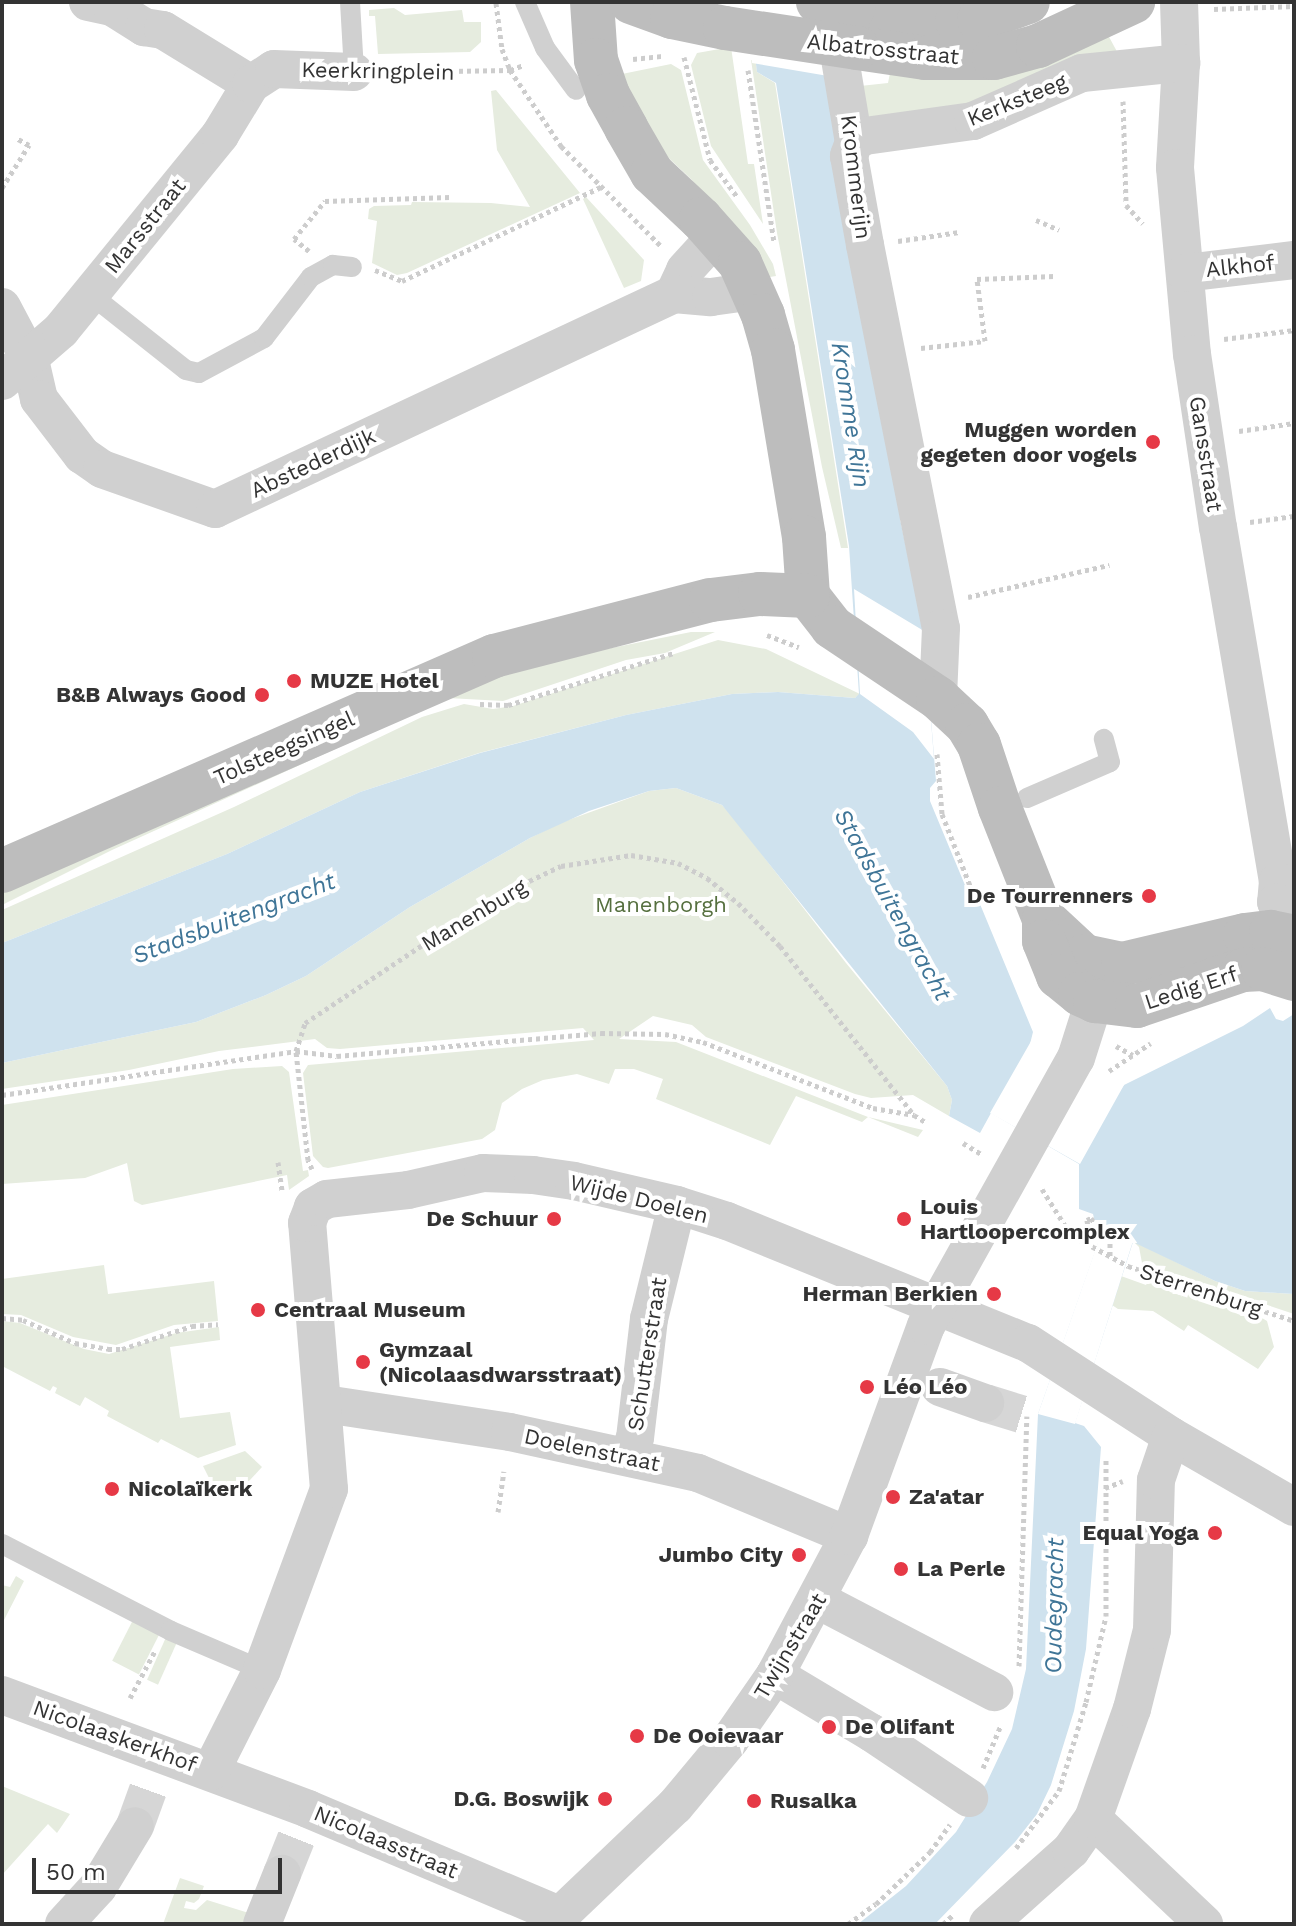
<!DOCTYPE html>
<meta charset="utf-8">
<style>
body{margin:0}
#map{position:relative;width:1296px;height:1926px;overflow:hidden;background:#fff;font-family:"Work Sans",sans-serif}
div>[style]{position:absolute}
.green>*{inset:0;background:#e6ecdf;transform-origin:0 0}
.water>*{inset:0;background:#cfe2ee}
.pier>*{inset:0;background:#fff}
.street-tunnel>*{height:38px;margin-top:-19px;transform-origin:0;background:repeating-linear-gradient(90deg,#d6d6d6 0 38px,transparent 0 57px)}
.path>*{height:5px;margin-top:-2.5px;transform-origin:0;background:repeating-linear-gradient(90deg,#cdcdcd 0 4px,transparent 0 8px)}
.lane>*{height:20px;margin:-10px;padding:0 10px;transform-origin:10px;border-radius:10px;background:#d0d0d0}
.street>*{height:38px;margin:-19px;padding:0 19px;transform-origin:19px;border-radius:19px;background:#d0d0d0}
.secondary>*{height:44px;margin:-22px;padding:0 22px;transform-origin:22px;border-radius:22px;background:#bdbdbd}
.secondary-bridge>*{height:44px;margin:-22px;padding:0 22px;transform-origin:22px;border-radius:22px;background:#bdbdbd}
.dots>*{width:22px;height:22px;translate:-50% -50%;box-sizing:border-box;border:4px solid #fff;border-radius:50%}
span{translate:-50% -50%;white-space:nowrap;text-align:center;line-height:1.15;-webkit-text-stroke:8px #fff;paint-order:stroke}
.street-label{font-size:22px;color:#333}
.poi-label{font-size:22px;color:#333;font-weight:700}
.right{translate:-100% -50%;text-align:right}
.left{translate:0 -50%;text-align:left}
.park-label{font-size:22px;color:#56703f}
.water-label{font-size:24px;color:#3f7597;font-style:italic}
.frame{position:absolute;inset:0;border:4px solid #333;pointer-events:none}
.scale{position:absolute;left:32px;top:1858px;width:250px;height:36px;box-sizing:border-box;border:4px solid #333;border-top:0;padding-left:10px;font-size:24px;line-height:28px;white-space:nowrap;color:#333;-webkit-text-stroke:6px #fff;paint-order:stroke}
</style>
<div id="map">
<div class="green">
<i style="clip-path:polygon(394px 8px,405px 15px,462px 10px,464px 22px,481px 22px,481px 42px,470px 52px,378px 54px,375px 16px,369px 16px,369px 10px)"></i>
<i style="clip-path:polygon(1108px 35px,1121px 59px,972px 112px,866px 126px,860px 86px,888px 83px,890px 73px,935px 80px,995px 78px)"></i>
<i style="clip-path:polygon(731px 47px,748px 164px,754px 164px,763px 224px,711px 146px,691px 65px,697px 53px)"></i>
<i style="clip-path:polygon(751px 60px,756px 61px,757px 72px,775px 83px,848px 548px,841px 548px,822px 467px,777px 233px)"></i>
<i style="clip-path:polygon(671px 64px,681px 70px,703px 160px,750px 225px,773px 264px,776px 276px,770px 277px,691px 179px,641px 132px,622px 74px)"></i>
<i style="clip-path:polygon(496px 90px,580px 193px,407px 273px,397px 275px,372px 263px,377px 221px,368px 219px,369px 209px,374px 206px,411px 205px,412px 202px,491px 203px,530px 207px,497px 150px,491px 91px)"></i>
<i style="clip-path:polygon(586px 197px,644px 260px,641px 281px,624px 288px,583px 199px)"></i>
<i style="clip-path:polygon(691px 632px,715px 632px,665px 653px,626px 660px,503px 701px,448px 698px,112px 850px,2px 905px,2px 889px,502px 670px)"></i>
<i style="clip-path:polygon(718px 640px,766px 649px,860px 694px,855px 698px,778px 692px,732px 694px,626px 715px,479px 753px,360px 792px,227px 854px,2px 943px,2px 910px,234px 807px,422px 717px,464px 704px,493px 709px,513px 706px)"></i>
<i style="clip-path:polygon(676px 788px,722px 805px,733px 817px,846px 963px,947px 1086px,952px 1100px,949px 1116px,913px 1095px,871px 1098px,855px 1094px,706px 1037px,692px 1025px,653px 1016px,619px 1039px,676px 1042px,868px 1117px,923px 1130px,918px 1137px,868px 1117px,862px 1122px,796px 1096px,770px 1145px,656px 1099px,663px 1079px,634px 1069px,615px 1069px,609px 1084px,577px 1074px,543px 1080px,522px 1089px,502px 1103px,495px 1130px,482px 1139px,328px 1168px,323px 1167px,313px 1156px,303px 1073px,308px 1065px,594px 1040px,583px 1028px,340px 1049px,327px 1048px,315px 1039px,219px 1051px,129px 1070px,2px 1089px,2px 1063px,196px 1022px,266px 995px,306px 976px,410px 907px,530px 838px,560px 823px,649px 791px)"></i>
<i style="clip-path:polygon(282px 1066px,289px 1072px,303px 1171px,308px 1170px,309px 1176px,289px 1190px,287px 1175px,142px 1205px,134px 1201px,127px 1163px,85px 1178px,2px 1184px,2px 1105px,233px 1069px)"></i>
<i style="clip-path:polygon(1133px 1241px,1215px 1281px,1245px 1291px,1294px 1294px,1294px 1314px,1142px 1263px,1139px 1247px)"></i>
<i style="clip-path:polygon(104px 1265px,108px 1294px,214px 1281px,218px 1321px,174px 1325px,116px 1345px,73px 1337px,21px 1315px,2px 1314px,2px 1279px)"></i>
<i style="clip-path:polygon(1121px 1276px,1146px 1285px,1149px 1280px,1262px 1318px,1267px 1321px,1274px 1347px,1258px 1369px,1188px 1325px,1184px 1331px,1153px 1311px,1118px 1309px,1109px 1303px)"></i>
<i style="clip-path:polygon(2px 1321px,20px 1323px,84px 1349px,109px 1354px,176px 1333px,219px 1327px,220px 1340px,170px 1347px,180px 1418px,230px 1412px,236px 1445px,198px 1458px,161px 1439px,158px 1443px,107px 1416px,109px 1411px,85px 1397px,80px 1406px,55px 1393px,57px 1388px,53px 1386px,50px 1391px,4px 1367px)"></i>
<i style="clip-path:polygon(245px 1451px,262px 1467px,237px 1494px,212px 1484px,203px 1466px)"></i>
<i style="clip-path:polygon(16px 1576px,24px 1581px,2px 1624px,2px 1585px,10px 1587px)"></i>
<i style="left:134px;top:1618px;width:30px;height:48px;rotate:27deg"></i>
<i style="left:167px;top:1635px;width:12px;height:49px;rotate:24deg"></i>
<i style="clip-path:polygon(2px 1786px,70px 1814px,57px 1833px,48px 1824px,2px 1875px)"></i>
<i style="clip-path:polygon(180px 1878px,204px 1886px,199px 1899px,194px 1903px,186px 1901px,184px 1908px,196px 1910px,207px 1900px,258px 1916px,255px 1924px,163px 1924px)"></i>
</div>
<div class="water">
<i style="clip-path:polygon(748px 2px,819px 2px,901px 497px,900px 519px,924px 631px,936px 781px,930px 788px,930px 801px,967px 890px,975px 892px,1033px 1032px,1030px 1044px,1119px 1092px,1124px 1085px,1243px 1026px,1270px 1008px,1276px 1019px,1283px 1021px,1294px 1014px,1294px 1294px,1245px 1291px,1215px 1281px,1133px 1242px,1075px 1423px,1084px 1426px,1101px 1447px,1086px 1649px,1074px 1711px,1051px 1785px,1037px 1814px,1015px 1842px,935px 1924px,858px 1924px,906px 1886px,956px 1832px,987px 1782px,1012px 1729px,1026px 1669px,1038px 1414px,1103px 1229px,1096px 1227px,1093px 1214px,1079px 1209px,1079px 1164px,991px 1113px,980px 1133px,949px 1116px,952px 1100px,947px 1086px,722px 805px,676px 788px,649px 791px,589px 811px,530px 838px,410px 907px,306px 976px,266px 995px,196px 1022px,2px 1063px,2px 943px,227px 854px,360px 792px,480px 753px,626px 715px,732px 694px,778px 692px,855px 698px,859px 694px,849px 546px,776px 83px,757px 72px)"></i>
</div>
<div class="pier">
<i style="clip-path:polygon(744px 2px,823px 2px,834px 77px,752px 63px)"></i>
<i style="clip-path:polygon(854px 589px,924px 631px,934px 759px,913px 732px,860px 694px)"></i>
<i style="clip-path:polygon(1034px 1036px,1037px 1038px,1035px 1042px,1055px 1053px,1118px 1087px,1121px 1083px,1124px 1085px,1080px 1164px,990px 1113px)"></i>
<i style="clip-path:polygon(1103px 1228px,1133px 1241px,1075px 1424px,1038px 1414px)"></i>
</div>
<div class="street-tunnel">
<i style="left:985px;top:1403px;width:44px;rotate:17.2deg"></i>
<i style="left:135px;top:1826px;width:50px;rotate:-70.1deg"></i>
<i style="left:282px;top:1874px;width:43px;rotate:-68.2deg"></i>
</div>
<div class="path">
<i style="left:496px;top:3px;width:46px;rotate:82.6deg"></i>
<i style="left:502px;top:49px;width:22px;rotate:69deg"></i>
<i style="left:510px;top:70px;width:92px;rotate:56.1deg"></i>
<i style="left:561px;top:146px;width:141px;rotate:45deg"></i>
<i style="left:1214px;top:9px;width:80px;rotate:-2.1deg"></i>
<i style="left:684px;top:57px;width:106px;rotate:75.8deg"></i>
<i style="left:710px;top:160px;width:47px;rotate:53.6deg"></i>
<i style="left:633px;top:59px;width:30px;rotate:-6deg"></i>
<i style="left:748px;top:70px;width:174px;rotate:81.4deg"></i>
<i style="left:387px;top:72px;width:123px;rotate:-0.9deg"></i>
<i style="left:510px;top:70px;width:15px;rotate:-20deg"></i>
<i style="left:1123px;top:101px;width:104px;rotate:88.3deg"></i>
<i style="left:1126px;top:205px;width:25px;rotate:48deg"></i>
<i style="left:2px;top:188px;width:51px;rotate:-57.9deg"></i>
<i style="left:29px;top:145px;width:13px;rotate:-151deg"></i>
<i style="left:1036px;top:220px;width:25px;rotate:23deg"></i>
<i style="left:898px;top:241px;width:62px;rotate:-8.4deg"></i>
<i style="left:309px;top:251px;width:19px;rotate:-141deg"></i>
<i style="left:294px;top:239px;width:49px;rotate:-50.8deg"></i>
<i style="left:325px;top:201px;width:125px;rotate:-1.8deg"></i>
<i style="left:375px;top:270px;width:29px;rotate:22deg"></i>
<i style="left:402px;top:281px;width:222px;rotate:-25.3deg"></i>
<i style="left:1224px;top:339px;width:71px;rotate:-7.3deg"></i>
<i style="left:921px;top:348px;width:64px;rotate:-6.2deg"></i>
<i style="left:985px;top:341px;width:63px;rotate:-97.4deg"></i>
<i style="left:977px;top:279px;width:77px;rotate:-2.2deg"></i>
<i style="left:1239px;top:431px;width:56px;rotate:-8.3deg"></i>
<i style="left:1250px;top:522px;width:44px;rotate:-7.8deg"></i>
<i style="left:968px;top:597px;width:145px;rotate:-12.8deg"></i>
<i style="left:767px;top:635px;width:34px;rotate:21deg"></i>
<i style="left:480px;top:704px;width:28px;rotate:2deg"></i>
<i style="left:508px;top:705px;width:174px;rotate:-17.4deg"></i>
<i style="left:937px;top:754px;width:60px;rotate:85.2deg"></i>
<i style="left:942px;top:814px;width:79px;rotate:68.6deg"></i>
<i style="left:1116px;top:1046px;width:19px;rotate:28deg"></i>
<i style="left:1109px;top:1071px;width:50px;rotate:-33.7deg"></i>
<i style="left:2px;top:1095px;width:297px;rotate:-8.5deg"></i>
<i style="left:296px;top:1051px;width:29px;rotate:-72deg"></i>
<i style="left:305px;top:1023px;width:226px;rotate:-33.6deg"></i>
<i style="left:493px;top:898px;width:75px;rotate:-25.2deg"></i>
<i style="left:561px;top:866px;width:71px;rotate:-8.9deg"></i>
<i style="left:631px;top:855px;width:48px;rotate:9.7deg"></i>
<i style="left:678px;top:863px;width:33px;rotate:27deg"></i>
<i style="left:707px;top:878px;width:40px;rotate:39deg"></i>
<i style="left:738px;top:903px;width:60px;rotate:45.7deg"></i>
<i style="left:780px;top:946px;width:216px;rotate:51.6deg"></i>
<i style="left:914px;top:1115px;width:15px;rotate:32deg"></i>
<i style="left:963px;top:1143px;width:21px;rotate:31deg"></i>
<i style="left:278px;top:1162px;width:29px;rotate:82deg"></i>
<i style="left:312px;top:1169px;width:10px;rotate:-114deg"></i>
<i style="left:308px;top:1160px;width:110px;rotate:-96.3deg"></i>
<i style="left:296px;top:1051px;width:41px;rotate:7deg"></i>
<i style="left:337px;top:1056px;width:265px;rotate:-5deg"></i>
<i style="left:601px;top:1033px;width:64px;rotate:0.9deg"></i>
<i style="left:665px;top:1034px;width:39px;rotate:12deg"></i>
<i style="left:703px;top:1042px;width:182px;rotate:21.2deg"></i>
<i style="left:873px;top:1108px;width:42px;rotate:9.7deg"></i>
<i style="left:1042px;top:1189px;width:54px;rotate:57.8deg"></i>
<i style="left:1071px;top:1235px;width:65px;rotate:28.5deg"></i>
<i style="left:1128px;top:1266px;width:175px;rotate:18.3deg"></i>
<i style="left:1087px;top:1220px;width:7px;rotate:82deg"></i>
<i style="left:1088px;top:1227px;width:24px;rotate:22deg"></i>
<i style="left:1110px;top:1236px;width:20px;rotate:90deg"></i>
<i style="left:1087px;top:1220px;width:4px;rotate:-27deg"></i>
<i style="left:1091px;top:1218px;width:7px;rotate:56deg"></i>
<i style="left:2px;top:1318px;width:21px;rotate:5deg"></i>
<i style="left:23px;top:1320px;width:57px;rotate:23.9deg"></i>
<i style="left:75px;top:1343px;width:34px;rotate:10deg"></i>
<i style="left:108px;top:1349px;width:14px"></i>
<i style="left:122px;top:1349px;width:74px;rotate:-18.2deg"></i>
<i style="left:192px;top:1326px;width:26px;rotate:-4deg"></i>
<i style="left:1105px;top:1488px;width:19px;rotate:-21deg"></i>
<i style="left:498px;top:1512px;width:41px;rotate:-81.7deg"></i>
<i style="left:1019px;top:1666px;width:250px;rotate:-88.2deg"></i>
<i style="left:130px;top:1698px;width:55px;rotate:-62deg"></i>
<i style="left:983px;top:1768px;width:47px;rotate:-67.3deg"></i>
<i style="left:1016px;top:1848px;width:71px;rotate:-53deg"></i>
<i style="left:1059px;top:1791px;width:93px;rotate:-73.1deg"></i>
<i style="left:1086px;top:1702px;width:88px;rotate:-76.9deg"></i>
<i style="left:1106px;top:1616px;width:158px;rotate:-90deg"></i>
<i style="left:848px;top:1924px;width:34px;rotate:-36deg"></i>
<i style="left:876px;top:1904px;width:75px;rotate:-43.9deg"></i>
<i style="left:930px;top:1852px;width:34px;rotate:-54deg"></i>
<i style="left:943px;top:1924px;width:15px;rotate:-42deg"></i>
</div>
<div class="lane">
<i style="left:350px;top:2px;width:70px;rotate:86.7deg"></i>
<i style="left:525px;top:2px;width:50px;rotate:66.5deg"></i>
<i style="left:545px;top:48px;width:52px;rotate:53.6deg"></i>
<i style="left:90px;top:294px;width:122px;rotate:38.4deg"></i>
<i style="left:186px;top:370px;width:13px;rotate:13deg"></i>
<i style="left:199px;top:373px;width:74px;rotate:-28.3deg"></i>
<i style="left:264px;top:338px;width:77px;rotate:-52.4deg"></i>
<i style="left:311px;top:277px;width:25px;rotate:-29deg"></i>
<i style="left:333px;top:265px;width:19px;rotate:6deg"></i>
<i style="left:1027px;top:798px;width:90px;rotate:-23.4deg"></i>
<i style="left:1110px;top:762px;width:24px;rotate:-105deg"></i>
<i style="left:2px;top:1544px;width:190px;rotate:27.2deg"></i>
<i style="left:171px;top:1631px;width:99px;rotate:23.2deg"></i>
</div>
<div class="street">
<i style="left:88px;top:2px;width:25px;rotate:12deg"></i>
<i style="left:112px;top:7px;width:38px;rotate:32deg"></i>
<i style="left:144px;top:27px;width:19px;rotate:9deg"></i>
<i style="left:163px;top:30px;width:103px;rotate:31.5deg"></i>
<i style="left:1179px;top:2px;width:61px;rotate:88.1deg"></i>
<i style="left:1181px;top:63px;width:105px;rotate:93.3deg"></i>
<i style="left:1175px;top:168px;width:187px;rotate:84.8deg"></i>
<i style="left:1192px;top:354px;width:175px;rotate:81.5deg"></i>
<i style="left:1218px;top:527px;width:359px;rotate:80.4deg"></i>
<i style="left:1278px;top:881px;width:21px;rotate:95deg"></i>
<i style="left:1276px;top:902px;width:19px;rotate:21deg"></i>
<i style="left:833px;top:17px;width:127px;rotate:80.5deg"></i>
<i style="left:854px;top:142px;width:15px;rotate:110deg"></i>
<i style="left:849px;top:156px;width:90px;rotate:79.8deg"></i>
<i style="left:865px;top:245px;width:390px;rotate:78.8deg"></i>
<i style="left:941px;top:628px;width:70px;rotate:92.5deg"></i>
<i style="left:854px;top:142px;width:13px;rotate:-29deg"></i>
<i style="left:865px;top:136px;width:109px;rotate:-7.9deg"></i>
<i style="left:973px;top:121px;width:119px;rotate:-23.8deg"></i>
<i style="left:1082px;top:73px;width:100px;rotate:-5.8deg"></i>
<i style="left:1185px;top:273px;width:110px;rotate:-6.8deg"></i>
<i style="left:674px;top:294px;width:26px;rotate:-65deg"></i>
<i style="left:685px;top:270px;width:46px;rotate:-47.6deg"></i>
<i style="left:2px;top:307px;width:60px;rotate:62.2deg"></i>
<i style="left:30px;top:360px;width:40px;rotate:77deg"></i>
<i style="left:39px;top:399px;width:71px;rotate:52.5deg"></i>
<i style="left:82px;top:455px;width:24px;rotate:35deg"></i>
<i style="left:102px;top:469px;width:120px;rotate:19.5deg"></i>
<i style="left:215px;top:509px;width:507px;rotate:-25.1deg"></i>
<i style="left:674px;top:294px;width:37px;rotate:5deg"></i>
<i style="left:711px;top:297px;width:42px;rotate:-8.1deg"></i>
<i style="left:2px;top:381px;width:78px;rotate:-40.8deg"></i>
<i style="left:61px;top:330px;width:252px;rotate:-50.8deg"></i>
<i style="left:220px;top:135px;width:60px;rotate:-58.7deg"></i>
<i style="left:251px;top:84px;width:27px;rotate:-33deg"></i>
<i style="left:274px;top:69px;width:80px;rotate:2.1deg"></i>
<i style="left:940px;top:1387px;width:48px;rotate:19.6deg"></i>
<i style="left:325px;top:1404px;width:187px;rotate:8.6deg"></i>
<i style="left:510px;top:1432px;width:192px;rotate:12.3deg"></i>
<i style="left:698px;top:1473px;width:164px;rotate:22.6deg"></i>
<i style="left:628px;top:1456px;width:19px;rotate:-69deg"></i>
<i style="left:635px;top:1438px;width:120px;rotate:-83.3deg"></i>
<i style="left:649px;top:1319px;width:117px;rotate:-76.2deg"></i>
<i style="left:818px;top:1600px;width:199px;rotate:27.6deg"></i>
<i style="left:775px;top:1675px;width:113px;rotate:30.9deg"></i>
<i style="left:872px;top:1733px;width:117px;rotate:33.8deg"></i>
<i style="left:2px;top:1695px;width:327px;rotate:20.4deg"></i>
<i style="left:308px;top:1809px;width:272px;rotate:22.9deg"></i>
<i style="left:211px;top:1771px;width:113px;rotate:-63.2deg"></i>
<i style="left:262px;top:1670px;width:193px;rotate:-69.7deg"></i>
<i style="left:329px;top:1489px;width:267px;rotate:-94.7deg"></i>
<i style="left:307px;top:1223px;width:17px;rotate:-69deg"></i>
<i style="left:313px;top:1207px;width:16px;rotate:-30deg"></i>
<i style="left:327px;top:1199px;width:81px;rotate:-6.3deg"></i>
<i style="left:408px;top:1190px;width:77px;rotate:-12.8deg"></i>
<i style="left:483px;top:1173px;width:50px;rotate:2.3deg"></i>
<i style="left:533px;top:1175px;width:41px;rotate:8.3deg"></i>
<i style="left:574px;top:1181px;width:106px;rotate:13.1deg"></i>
<i style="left:677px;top:1205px;width:52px;rotate:17.7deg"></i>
<i style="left:727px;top:1221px;width:325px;rotate:22.1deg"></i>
<i style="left:1028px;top:1343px;width:171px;rotate:33deg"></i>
<i style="left:1171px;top:1436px;width:142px;rotate:30deg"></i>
<i style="left:1093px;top:1819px;width:153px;rotate:43.4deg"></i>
<i style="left:64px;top:1924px;width:50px;rotate:-47.4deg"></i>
<i style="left:98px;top:1887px;width:71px;rotate:-58.8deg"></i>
<i style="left:262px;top:1924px;width:54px;rotate:-68.2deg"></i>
<i style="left:551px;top:1924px;width:171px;rotate:-43.6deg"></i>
<i style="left:675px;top:1806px;width:86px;rotate:-50.2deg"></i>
<i style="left:730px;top:1740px;width:79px;rotate:-55.3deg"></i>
<i style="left:775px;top:1675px;width:157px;rotate:-62deg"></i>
<i style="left:849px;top:1536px;width:224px;rotate:-69.9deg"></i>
<i style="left:926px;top:1326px;width:307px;rotate:-60.8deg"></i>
<i style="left:1076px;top:1058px;width:89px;rotate:-72.4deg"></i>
<i style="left:988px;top:1924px;width:111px;rotate:-41.7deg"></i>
<i style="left:1071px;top:1850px;width:38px;rotate:-55deg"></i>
<i style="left:1093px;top:1819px;width:117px;rotate:-70.5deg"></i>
<i style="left:1132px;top:1709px;width:81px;rotate:-75.8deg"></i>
<i style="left:1152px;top:1630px;width:150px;rotate:-88.5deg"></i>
<i style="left:1156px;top:1480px;width:46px;rotate:-71.2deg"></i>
</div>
<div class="secondary">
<i style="left:592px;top:2px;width:58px;rotate:86.1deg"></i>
<i style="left:596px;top:60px;width:37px;rotate:71deg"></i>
<i style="left:608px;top:95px;width:38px;rotate:61deg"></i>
<i style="left:626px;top:128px;width:52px;rotate:60deg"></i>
<i style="left:652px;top:173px;width:67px;rotate:43.2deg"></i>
<i style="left:701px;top:219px;width:59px;rotate:48.4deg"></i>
<i style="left:740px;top:263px;width:57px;rotate:66.1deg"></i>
<i style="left:763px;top:315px;width:36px;rotate:74deg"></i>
<i style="left:773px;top:350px;width:190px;rotate:80.6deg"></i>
<i style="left:804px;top:537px;width:59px;rotate:86.1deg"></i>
<i style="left:808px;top:596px;width:39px;rotate:52deg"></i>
<i style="left:832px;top:627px;width:128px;rotate:33.8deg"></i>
<i style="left:938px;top:698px;width:40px;rotate:43deg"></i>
<i style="left:967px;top:725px;width:23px;rotate:59deg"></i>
<i style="left:979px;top:745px;width:66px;rotate:71.6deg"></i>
<i style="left:1000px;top:808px;width:119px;rotate:68.4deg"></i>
<i style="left:1044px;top:919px;width:54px;rotate:42.8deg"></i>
<i style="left:1084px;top:956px;width:40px;rotate:12deg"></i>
<i style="left:1123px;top:964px;width:125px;rotate:-13.4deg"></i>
<i style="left:1245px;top:935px;width:26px;rotate:-7deg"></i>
<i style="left:1271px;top:932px;width:24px;rotate:12deg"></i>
<i style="left:631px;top:2px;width:44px;rotate:20.1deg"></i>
<i style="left:672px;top:17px;width:54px;rotate:11.7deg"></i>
<i style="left:854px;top:8px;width:104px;rotate:7.2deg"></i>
<i style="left:957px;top:21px;width:22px;rotate:-3deg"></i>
<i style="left:979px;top:20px;width:52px;rotate:-20.2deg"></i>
<i style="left:857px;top:48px;width:69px;rotate:8.4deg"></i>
<i style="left:925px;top:58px;width:69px"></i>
<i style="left:994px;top:58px;width:46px;rotate:-15.3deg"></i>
<i style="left:1038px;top:46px;width:105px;rotate:-24.9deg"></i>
<i style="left:2px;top:871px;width:537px;rotate:-23.6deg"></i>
<i style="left:494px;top:656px;width:224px;rotate:-14.5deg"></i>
<i style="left:711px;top:600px;width:49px;rotate:-7deg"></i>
<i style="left:760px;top:594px;width:48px;rotate:2.4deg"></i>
<i style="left:1044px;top:919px;width:22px;rotate:90deg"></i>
<i style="left:1044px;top:941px;width:38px;rotate:68deg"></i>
<i style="left:1058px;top:976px;width:28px;rotate:39deg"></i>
<i style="left:1080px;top:994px;width:17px;rotate:25deg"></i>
<i style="left:1095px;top:1001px;width:42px;rotate:6.8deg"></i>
<i style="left:1137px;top:1006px;width:112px;rotate:-18.8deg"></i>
<i style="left:1243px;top:970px;width:20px;rotate:-3deg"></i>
<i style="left:1263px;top:969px;width:33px;rotate:18deg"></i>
</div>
<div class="secondary-bridge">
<i style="left:818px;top:2px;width:36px;rotate:9deg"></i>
<i style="left:725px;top:28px;width:134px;rotate:8.6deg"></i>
</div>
<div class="dots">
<i style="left:1153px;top:442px;background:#e63946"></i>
<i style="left:294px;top:681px;background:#e63946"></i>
<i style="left:262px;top:695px;background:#e63946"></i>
<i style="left:1149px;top:896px;background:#e63946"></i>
<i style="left:554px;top:1219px;background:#e63946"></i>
<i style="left:904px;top:1219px;background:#e63946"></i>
<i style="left:994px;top:1294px;background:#e63946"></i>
<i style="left:258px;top:1310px;background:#e63946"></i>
<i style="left:363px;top:1362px;background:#e63946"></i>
<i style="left:867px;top:1387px;background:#e63946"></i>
<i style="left:112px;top:1489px;background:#e63946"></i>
<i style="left:893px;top:1497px;background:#e63946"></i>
<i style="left:1215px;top:1533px;background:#e63946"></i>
<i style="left:799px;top:1555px;background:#e63946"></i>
<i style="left:901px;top:1569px;background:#e63946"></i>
<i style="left:829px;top:1727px;background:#e63946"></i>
<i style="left:637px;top:1736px;background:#e63946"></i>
<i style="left:605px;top:1799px;background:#e63946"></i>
<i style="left:754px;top:1801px;background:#e63946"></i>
</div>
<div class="street-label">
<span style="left:883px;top:49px;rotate:6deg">Albatrosstraat</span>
<span style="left:378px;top:71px;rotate:1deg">Keerkringplein</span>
<span style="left:1017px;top:100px;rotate:-22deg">Kerksteeg</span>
<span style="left:856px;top:177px;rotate:83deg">Krommerijn</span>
<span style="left:145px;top:226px;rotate:-51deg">Marsstraat</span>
<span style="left:1240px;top:266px;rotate:-6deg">Alkhof</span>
<span style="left:1206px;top:454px;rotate:81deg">Gansstraat</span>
<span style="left:313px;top:463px;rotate:-25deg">Abstederdijk</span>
<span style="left:284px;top:748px;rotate:-24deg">Tolsteegsingel</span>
<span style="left:474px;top:915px;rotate:-31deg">Manenburg</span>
<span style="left:1191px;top:988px;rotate:-18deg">Ledig Erf</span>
<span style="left:639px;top:1199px;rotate:14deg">Wijde Doelen</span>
<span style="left:1201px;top:1290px;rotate:18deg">Sterrenburg</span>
<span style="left:647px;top:1354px;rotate:-81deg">Schutterstraat</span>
<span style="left:592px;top:1450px;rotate:12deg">Doelenstraat</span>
<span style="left:790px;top:1646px;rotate:-59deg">Twijnstraat</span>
<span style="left:115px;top:1736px;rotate:20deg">Nicolaaskerkhof</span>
<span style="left:386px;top:1842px;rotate:23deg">Nicolaasstraat</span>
</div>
<div class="poi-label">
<span class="right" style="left:1137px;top:442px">Muggen worden<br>gegeten door vogels</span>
<span class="left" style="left:310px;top:681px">MUZE Hotel</span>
<span class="right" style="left:246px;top:695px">B&amp;B Always Good</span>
<span class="right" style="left:1133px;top:896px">De Tourrenners</span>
<span class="left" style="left:920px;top:1219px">Louis<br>Hartloopercomplex</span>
<span class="right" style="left:538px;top:1219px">De Schuur</span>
<span class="right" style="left:978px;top:1294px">Herman Berkien</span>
<span class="left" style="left:274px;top:1310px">Centraal Museum</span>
<span class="left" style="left:379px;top:1362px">Gymzaal<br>(Nicolaasdwarsstraat)</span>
<span class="left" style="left:883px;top:1387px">Léo Léo</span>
<span class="left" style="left:128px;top:1489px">Nicolaïkerk</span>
<span class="left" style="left:909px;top:1497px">Za'atar</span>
<span class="right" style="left:1199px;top:1533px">Equal Yoga</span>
<span class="right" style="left:783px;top:1555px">Jumbo City</span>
<span class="left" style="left:917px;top:1569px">La Perle</span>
<span class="left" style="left:845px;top:1727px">De Olifant</span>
<span class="left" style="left:653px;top:1736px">De Ooievaar</span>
<span class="right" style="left:589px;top:1799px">D.G. Boswijk</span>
<span class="left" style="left:770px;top:1801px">Rusalka</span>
</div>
<div class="park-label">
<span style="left:661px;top:905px">Manenborgh</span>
</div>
<div class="water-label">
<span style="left:850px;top:415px;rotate:81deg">Kromme Rijn</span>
<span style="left:892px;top:905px;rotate:61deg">Stadsbuitengracht</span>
<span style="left:234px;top:919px;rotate:-21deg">Stadsbuitengracht</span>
<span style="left:1055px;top:1606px;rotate:-89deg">Oudegracht</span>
</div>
<div class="frame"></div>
<div class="scale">50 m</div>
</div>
